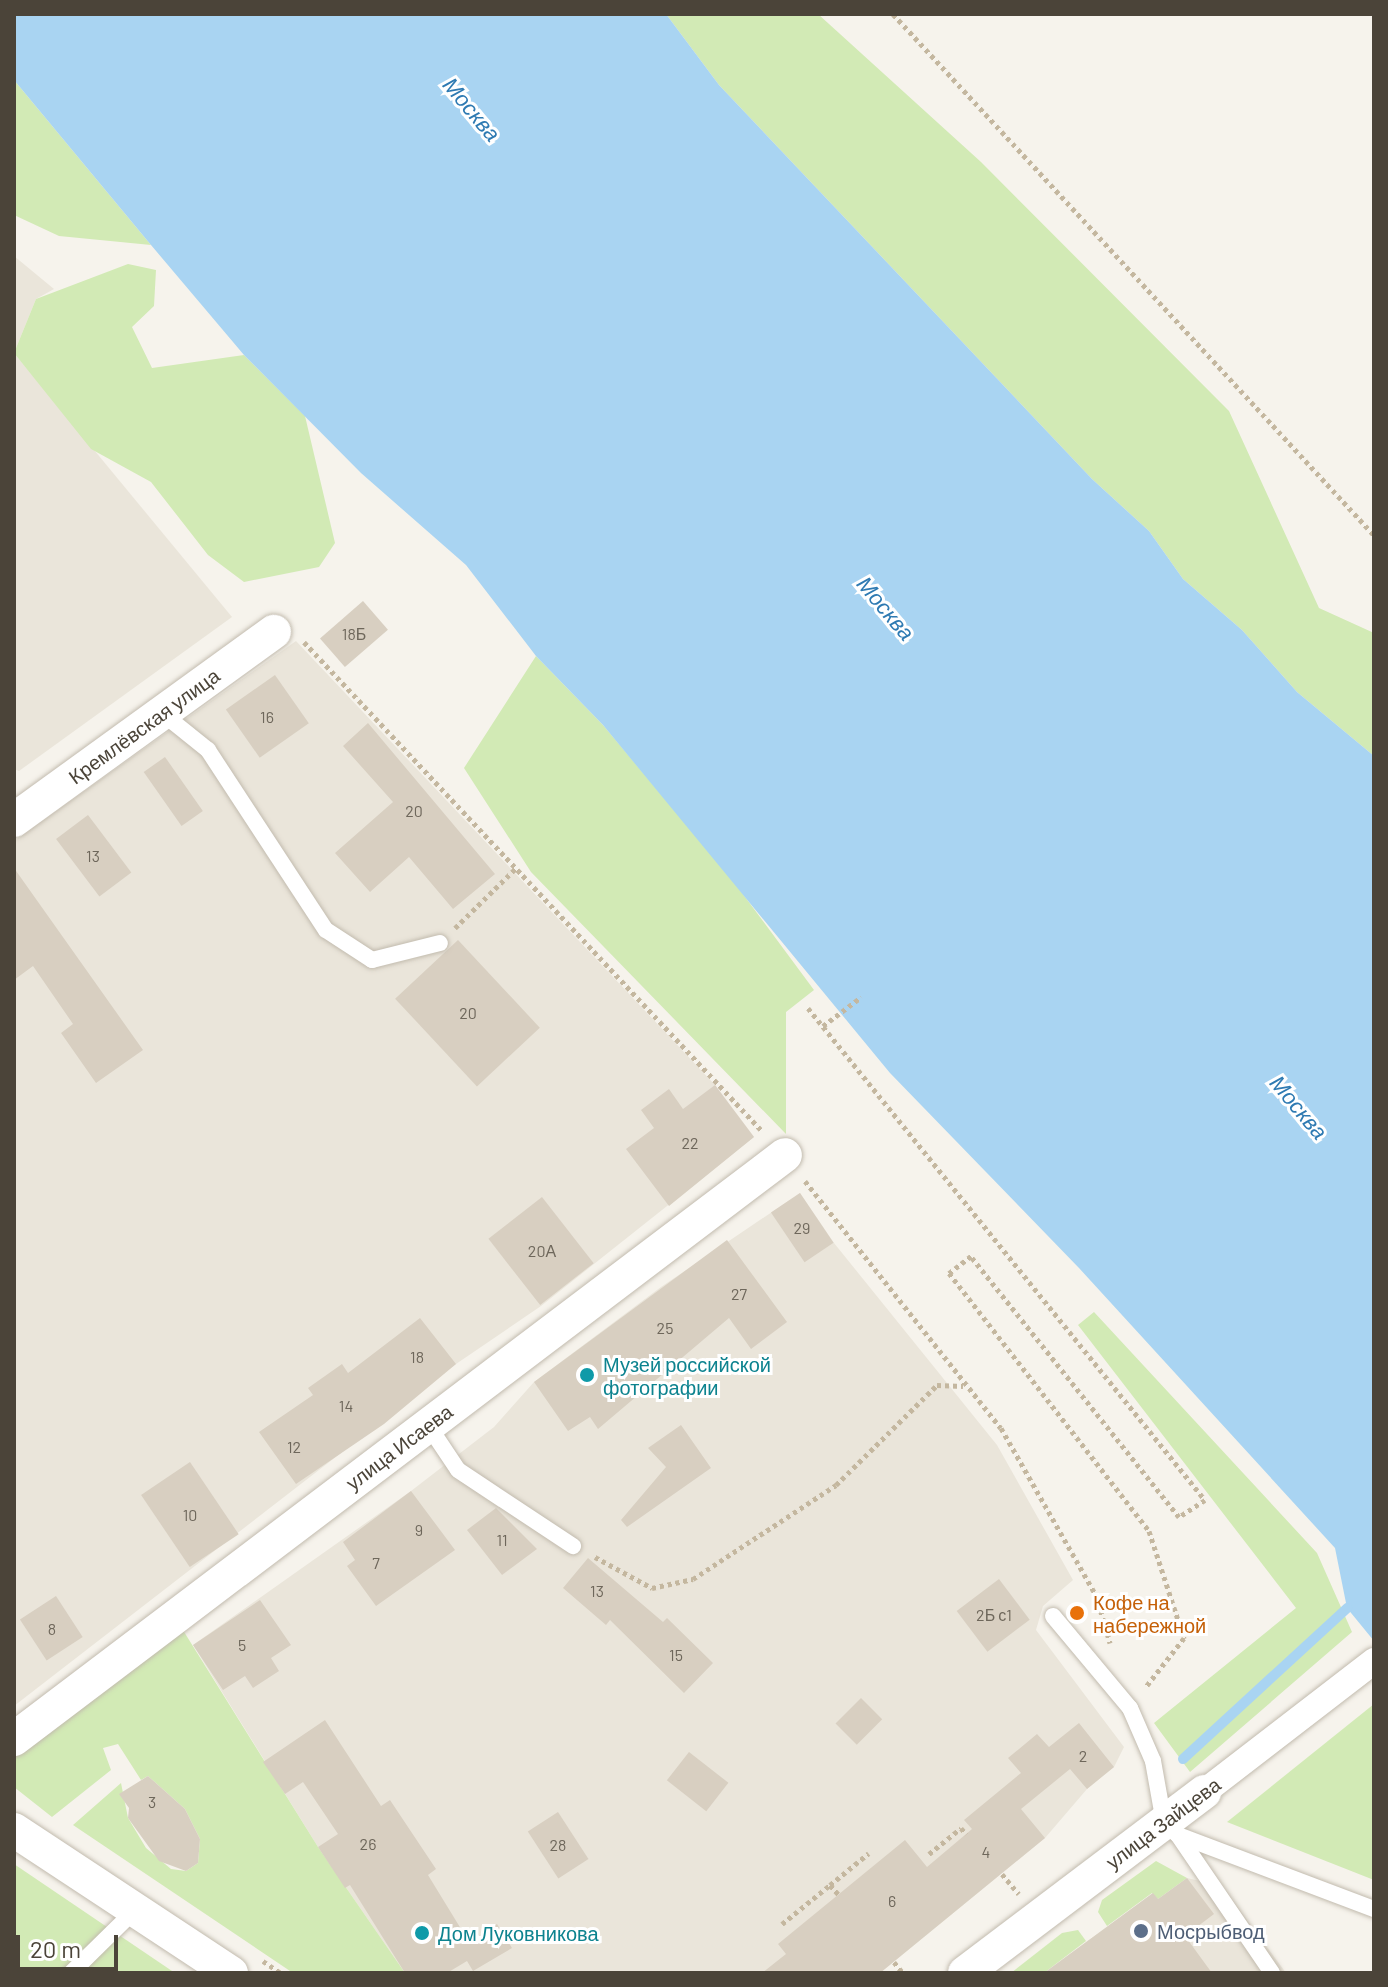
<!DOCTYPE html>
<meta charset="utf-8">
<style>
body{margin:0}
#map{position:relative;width:1388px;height:1987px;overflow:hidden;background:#f6f3ec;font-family:Barlow,sans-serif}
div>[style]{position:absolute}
.residential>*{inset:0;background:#eae5da}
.green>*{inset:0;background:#d2eab5}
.water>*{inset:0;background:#a9d4f2}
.stream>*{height:10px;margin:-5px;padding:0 5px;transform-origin:5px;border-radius:5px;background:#a9d4f2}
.building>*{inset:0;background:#d8cfc1;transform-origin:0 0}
.path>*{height:5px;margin-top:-2.5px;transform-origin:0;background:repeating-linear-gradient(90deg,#c4b79f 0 4px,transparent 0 8px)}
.roads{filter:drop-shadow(0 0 2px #c2bbae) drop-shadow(0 0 2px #c2bbae)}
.service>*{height:16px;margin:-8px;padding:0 8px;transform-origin:8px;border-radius:8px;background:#fff}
.pedestrian>*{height:26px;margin:-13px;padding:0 13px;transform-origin:13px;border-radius:13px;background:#fff}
.minor>*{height:34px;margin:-17px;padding:0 17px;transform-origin:17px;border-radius:17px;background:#fff}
.dots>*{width:22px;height:22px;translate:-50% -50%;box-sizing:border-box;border:4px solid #fff;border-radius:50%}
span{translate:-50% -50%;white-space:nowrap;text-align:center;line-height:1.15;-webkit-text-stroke:6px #fff;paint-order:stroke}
.number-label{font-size:16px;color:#6e675b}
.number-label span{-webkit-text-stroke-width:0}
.street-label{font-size:20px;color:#4b4439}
.culture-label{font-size:20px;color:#0d838f}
.left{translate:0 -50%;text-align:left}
.food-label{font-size:20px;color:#c56008}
.service-label{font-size:20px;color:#4e5e75}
.water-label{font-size:22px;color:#2e7ab2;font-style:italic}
.frame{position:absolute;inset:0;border:16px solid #4b4439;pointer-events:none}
.scale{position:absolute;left:16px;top:1935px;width:102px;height:36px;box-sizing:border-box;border:4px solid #4b4439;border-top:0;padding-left:10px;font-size:24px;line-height:28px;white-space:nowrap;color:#4b4439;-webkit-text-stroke:6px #fff;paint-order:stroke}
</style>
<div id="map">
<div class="residential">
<i style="clip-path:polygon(14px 256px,54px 289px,36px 299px,14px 353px)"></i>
<i style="clip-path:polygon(14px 353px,232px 617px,19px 771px,14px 769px)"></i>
<i style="clip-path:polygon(296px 641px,715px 1085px,754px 1137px,541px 1306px,456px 1364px,14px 1706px,14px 841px)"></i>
<i style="clip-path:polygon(800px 1193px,834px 1243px,997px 1445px,1073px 1580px,1043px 1606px,1036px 1630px,1124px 1747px,1114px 1767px,1087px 1789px,1045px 1838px,880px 1973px,405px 1973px,318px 1847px,193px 1645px,411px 1491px,494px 1427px,534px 1382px,661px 1287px)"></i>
<i style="clip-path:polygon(1187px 1878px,1222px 1886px,1286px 1973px,1044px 1973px,1153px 1893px,1159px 1899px)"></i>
</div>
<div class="green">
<i style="clip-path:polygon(666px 14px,818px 14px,981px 162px,1229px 411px,1319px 608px,1374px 633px,1374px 756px,1297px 692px,1242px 630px,1183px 579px,1149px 531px,1092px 479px,719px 85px)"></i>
<i style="clip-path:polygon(14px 80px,151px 245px,59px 236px,14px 215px)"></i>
<i style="clip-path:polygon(128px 264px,156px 270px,154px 306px,132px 327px,152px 368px,244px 355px,305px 416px,335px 543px,319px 567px,244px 582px,208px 555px,151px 482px,91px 449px,14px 353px,36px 299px)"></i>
<i style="clip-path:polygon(536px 656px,603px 725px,731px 878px,814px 990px,786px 1012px,786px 1134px,531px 872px,464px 768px)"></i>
<i style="clip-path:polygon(1094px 1312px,1317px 1553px,1352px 1632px,1190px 1772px,1154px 1723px,1296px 1608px,1078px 1325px)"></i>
<i style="clip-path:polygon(181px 1627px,318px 1847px,405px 1973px,293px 1973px,73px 1825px,121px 1783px,128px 1818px,146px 1848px,171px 1869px,186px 1871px,198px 1863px,200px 1839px,185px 1809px,148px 1776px,141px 1780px,118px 1744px,103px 1748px,111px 1770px,52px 1817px,14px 1787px,14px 1755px)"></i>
<i style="clip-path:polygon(1374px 1704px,1374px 1880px,1227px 1822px)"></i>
<i style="clip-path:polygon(1156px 1861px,1187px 1878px,1158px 1899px,1152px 1893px,1107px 1926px,1098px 1912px,1102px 1900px)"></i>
<i style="clip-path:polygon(14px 1864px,175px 1973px,15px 1973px)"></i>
<i style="clip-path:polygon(1078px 1930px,1086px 1941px,1044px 1973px,1011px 1973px,1062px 1933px)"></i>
</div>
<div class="water">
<i style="clip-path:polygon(14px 14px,666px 14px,719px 85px,1092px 479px,1149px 531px,1183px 579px,1242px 630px,1297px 692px,1374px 756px,1374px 1641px,1347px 1608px,1335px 1548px,1079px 1268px,890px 1073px,603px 725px,536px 656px,466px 565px,361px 473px,244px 355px,151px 245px,14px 80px)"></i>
</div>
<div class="stream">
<i style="left:1183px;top:1759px;width:223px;rotate:-42.6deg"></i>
</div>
<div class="building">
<i style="left:363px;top:601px;width:38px;height:57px;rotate:49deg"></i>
<i style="left:275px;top:675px;width:59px;height:60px;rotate:55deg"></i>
<i style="clip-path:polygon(368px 723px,495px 874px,453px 909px,409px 857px,370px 892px,335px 853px,393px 802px,343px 746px)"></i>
<i style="left:165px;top:757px;width:66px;height:26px;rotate:55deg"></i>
<i style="left:88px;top:815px;width:72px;height:40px;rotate:53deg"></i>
<i style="clip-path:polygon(14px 868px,143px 1050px,96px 1083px,61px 1033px,73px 1024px,33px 966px,14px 980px)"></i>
<i style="left:458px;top:940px;width:120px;height:86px;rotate:47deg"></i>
<i style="clip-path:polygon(715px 1085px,754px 1137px,669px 1206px,626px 1149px,654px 1128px,641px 1110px,669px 1089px,683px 1109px)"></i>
<i style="left:800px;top:1193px;width:60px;height:35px;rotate:56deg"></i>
<i style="left:542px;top:1197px;width:84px;height:68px;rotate:52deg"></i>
<i style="clip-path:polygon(727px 1240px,787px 1322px,751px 1349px,729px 1318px,598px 1429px,590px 1417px,568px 1431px,534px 1382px)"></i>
<i style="clip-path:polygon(420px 1318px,456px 1364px,384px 1424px,296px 1484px,259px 1432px,313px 1395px,308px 1388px,342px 1364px,348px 1373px)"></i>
<i style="clip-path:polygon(681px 1425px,711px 1468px,627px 1527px,621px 1520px,666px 1467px,648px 1448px)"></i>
<i style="left:190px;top:1462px;width:87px;height:59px;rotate:56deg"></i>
<i style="clip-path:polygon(411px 1491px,455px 1550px,376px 1606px,347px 1566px,355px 1560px,343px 1542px)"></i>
<i style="clip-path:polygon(496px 1508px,537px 1549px,502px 1575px,467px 1530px)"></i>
<i style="clip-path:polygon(588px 1558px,663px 1622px,667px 1618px,713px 1663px,684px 1693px,610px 1620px,606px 1625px,563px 1588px)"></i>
<i style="left:999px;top:1579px;width:51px;height:53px;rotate:53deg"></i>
<i style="left:56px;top:1596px;width:49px;height:43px;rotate:57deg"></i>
<i style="clip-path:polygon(260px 1600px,291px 1645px,271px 1658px,279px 1671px,253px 1688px,245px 1676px,223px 1690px,193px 1645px)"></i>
<i style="left:861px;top:1698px;width:30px;height:36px;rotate:45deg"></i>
<i style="clip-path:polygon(325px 1720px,381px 1806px,390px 1800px,436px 1869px,428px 1875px,469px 1942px,497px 1924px,512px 1948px,473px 1971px,467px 1961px,447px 1973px,405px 1973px,350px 1885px,345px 1888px,318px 1847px,338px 1834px,303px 1782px,285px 1794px,263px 1762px)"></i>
<i style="clip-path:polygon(1079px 1723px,1114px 1767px,1087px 1789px,1070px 1769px,1021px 1809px,1045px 1838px,880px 1973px,762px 1973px,786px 1954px,778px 1944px,905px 1840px,927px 1867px,972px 1829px,964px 1820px,1021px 1773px,1008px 1758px,1037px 1734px,1049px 1747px)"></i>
<i style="left:689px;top:1752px;width:50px;height:36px;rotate:38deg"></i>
<i style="clip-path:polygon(148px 1776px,185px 1809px,200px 1839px,198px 1863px,186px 1871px,159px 1861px,128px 1818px,129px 1808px,119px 1794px)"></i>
<i style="left:558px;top:1812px;width:56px;height:36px;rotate:57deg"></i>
<i style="clip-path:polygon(1187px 1878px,1214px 1914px,1185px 1936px,1212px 1973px,1044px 1973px,1153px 1893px,1158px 1899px)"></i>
</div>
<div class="path">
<i style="left:893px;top:14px;width:709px;rotate:47.29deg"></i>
<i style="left:304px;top:642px;width:670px;rotate:46.87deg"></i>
<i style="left:455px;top:928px;width:87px;rotate:-44.5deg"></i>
<i style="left:808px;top:1008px;width:632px;rotate:51.1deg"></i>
<i style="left:1205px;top:1500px;width:31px;rotate:147deg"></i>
<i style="left:1179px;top:1517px;width:334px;rotate:-128.6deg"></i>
<i style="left:971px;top:1256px;width:28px;rotate:142deg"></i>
<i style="left:949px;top:1273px;width:326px;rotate:52.2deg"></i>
<i style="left:1149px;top:1531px;width:113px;rotate:71.9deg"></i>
<i style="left:1184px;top:1638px;width:63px;rotate:128deg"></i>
<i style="left:823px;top:1026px;width:48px;rotate:-37.3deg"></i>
<i style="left:805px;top:1181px;width:315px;rotate:51.6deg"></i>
<i style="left:1001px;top:1428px;width:192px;rotate:60.4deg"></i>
<i style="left:1096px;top:1595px;width:50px;rotate:73.7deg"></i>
<i style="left:595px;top:1557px;width:65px;rotate:28.5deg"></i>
<i style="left:652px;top:1588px;width:42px;rotate:-12.4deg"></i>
<i style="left:693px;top:1579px;width:171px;rotate:-33.3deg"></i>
<i style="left:836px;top:1485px;width:142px;rotate:-44.7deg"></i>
<i style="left:937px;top:1385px;width:26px;rotate:2deg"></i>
<i style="left:929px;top:1854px;width:41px;rotate:-39.1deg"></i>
<i style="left:961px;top:1828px;width:8px;rotate:50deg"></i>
<i style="left:1002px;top:1874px;width:26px;rotate:50deg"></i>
<i style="left:830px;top:1885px;width:50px;rotate:-39.4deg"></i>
<i style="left:782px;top:1924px;width:62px;rotate:-39.1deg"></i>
<i style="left:830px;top:1885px;width:13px;rotate:48deg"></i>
<i style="left:263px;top:1961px;width:22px;rotate:34deg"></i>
<i style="left:894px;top:1962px;width:14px;rotate:51deg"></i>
</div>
<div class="roads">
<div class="service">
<i style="left:162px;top:713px;width:59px;rotate:38.8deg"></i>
<i style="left:208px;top:750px;width:215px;rotate:56.8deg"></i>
<i style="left:326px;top:930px;width:55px;rotate:33.1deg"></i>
<i style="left:372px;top:960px;width:70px;rotate:-14deg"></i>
<i style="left:428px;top:1425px;width:54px;rotate:56.3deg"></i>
<i style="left:458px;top:1470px;width:138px;rotate:33.5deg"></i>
<i style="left:1053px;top:1616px;width:120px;rotate:50.1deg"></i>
<i style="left:1130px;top:1708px;width:58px;rotate:66.5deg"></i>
<i style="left:1153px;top:1761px;width:63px;rotate:79.9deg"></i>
<i style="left:1164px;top:1823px;width:18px;rotate:41deg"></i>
<i style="left:1178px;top:1835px;width:210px;rotate:20.7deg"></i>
<i style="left:1178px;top:1835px;width:167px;rotate:55.7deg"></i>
<i style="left:71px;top:1973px;width:90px;rotate:-44.5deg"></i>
</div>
<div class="pedestrian">
<i style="left:1204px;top:1792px;width:215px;rotate:-37.6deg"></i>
</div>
<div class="minor">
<i style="left:14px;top:820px;width:321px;rotate:-35.9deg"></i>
<i style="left:14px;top:1739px;width:967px;rotate:-37.14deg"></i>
<i style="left:14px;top:1830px;width:260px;rotate:33.4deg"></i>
<i style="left:965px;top:1973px;width:300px;rotate:-37.1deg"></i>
</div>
</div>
<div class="dots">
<i style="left:587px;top:1375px;background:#0f9aa8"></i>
<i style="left:1077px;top:1613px;background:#e8710a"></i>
<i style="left:1141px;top:1931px;background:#5c6f8a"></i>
<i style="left:422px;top:1933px;background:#0f9aa8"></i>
</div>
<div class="number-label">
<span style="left:354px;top:634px">18Б</span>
<span style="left:267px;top:717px">16</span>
<span style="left:414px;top:811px">20</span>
<span style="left:93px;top:856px">13</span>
<span style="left:468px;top:1013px">20</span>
<span style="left:690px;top:1143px">22</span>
<span style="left:802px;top:1228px">29</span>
<span style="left:542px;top:1251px">20А</span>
<span style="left:739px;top:1294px">27</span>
<span style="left:665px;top:1328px">25</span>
<span style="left:417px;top:1357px">18</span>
<span style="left:346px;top:1406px">14</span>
<span style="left:294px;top:1447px">12</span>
<span style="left:190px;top:1515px">10</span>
<span style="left:419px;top:1530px">9</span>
<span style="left:502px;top:1540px">11</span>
<span style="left:376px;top:1563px">7</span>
<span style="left:597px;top:1591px">13</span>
<span style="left:994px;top:1615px">2Б с1</span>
<span style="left:52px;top:1629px">8</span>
<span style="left:242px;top:1645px">5</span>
<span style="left:676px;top:1655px">15</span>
<span style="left:1083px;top:1756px">2</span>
<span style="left:152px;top:1802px">3</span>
<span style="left:368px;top:1844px">26</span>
<span style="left:558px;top:1845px">28</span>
<span style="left:986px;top:1852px">4</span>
<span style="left:892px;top:1901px">6</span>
</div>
<div class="street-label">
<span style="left:144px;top:726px;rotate:-36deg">Кремлёвская улица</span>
<span style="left:399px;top:1447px;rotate:-37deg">улица Исаева</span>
<span style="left:1163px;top:1823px;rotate:-37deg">улица Зайцева</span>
</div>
<div class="culture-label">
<span class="left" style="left:603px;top:1376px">Музей российской<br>фотографии</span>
<span class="left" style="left:438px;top:1933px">Дом Луковникова</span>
</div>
<div class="food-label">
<span class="left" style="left:1093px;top:1614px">Кофе на<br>набережной</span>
</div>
<div class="service-label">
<span class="left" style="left:1157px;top:1931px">Мосрыбвод</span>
</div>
<div class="water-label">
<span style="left:472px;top:109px;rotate:50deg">Москва</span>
<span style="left:886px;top:608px;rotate:50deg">Москва</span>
<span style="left:1299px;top:1107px;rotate:50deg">Москва</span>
</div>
<div class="frame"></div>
<div class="scale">20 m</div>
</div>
